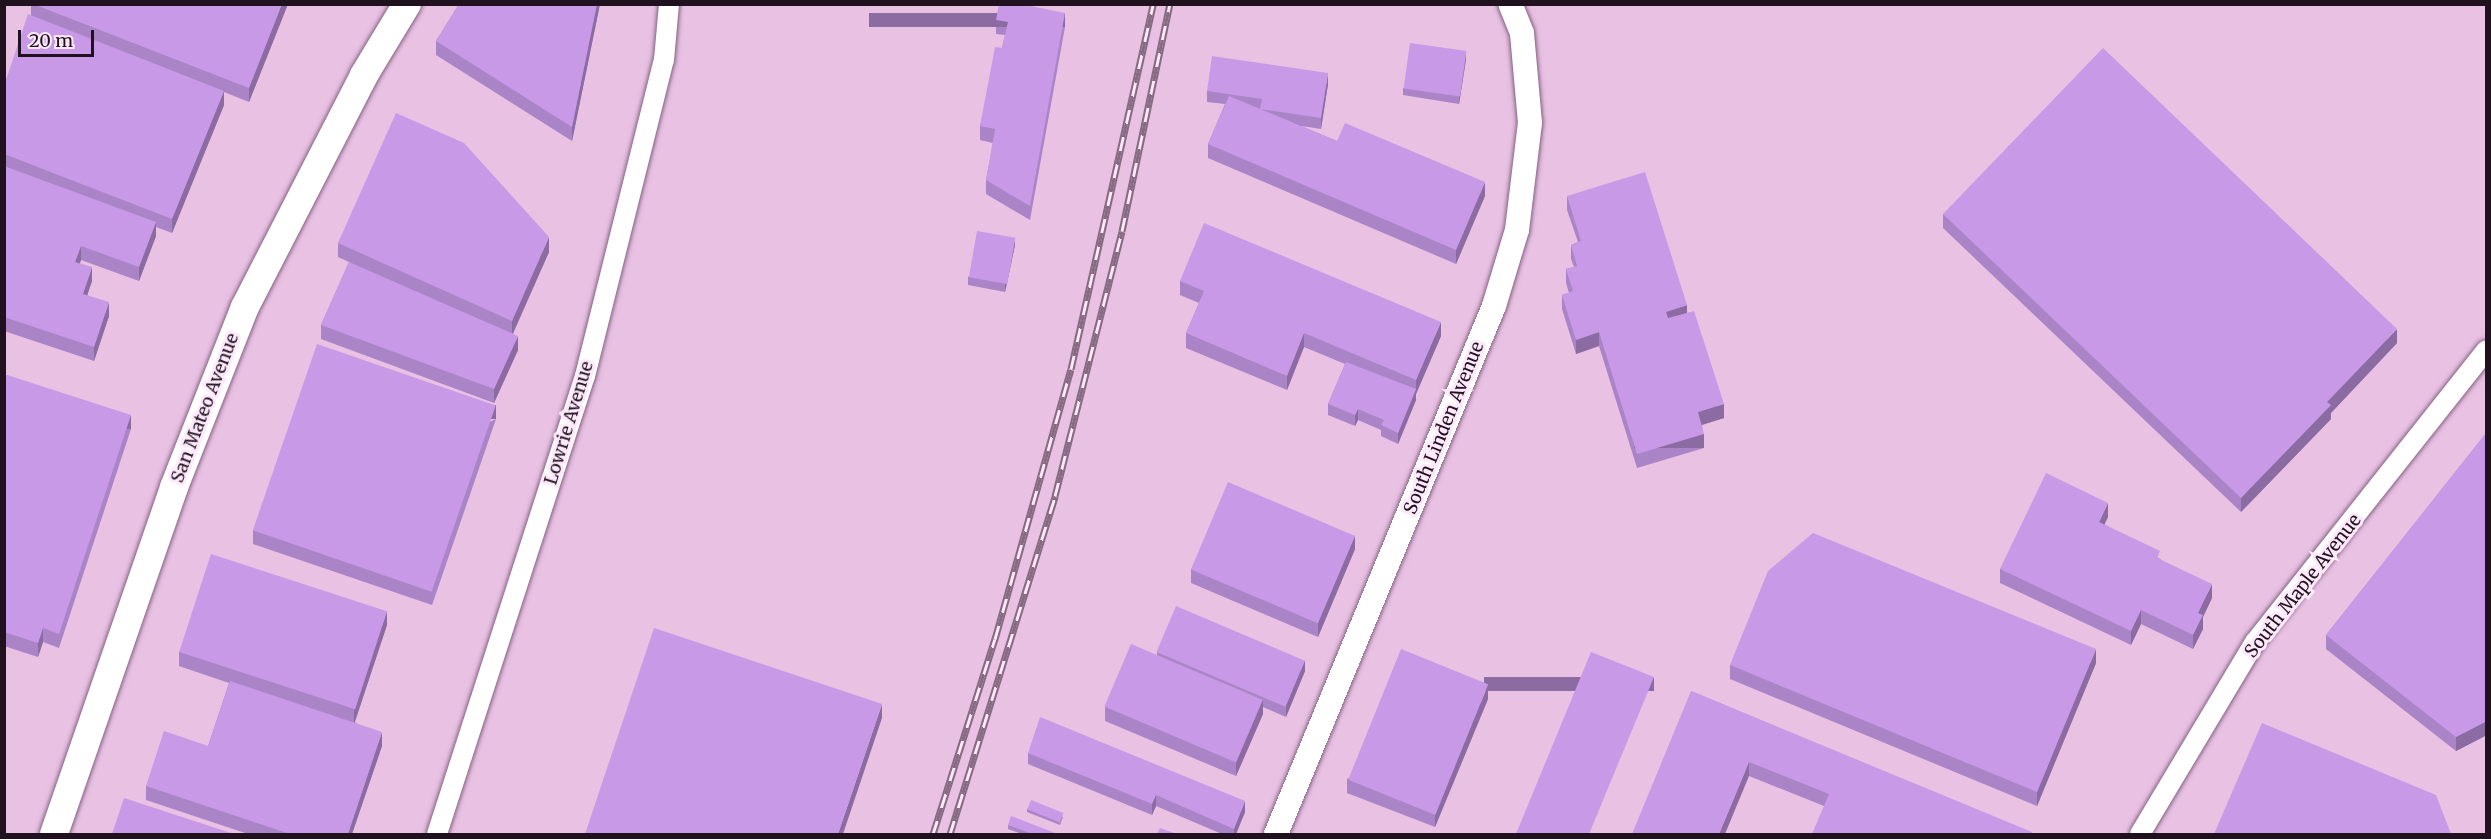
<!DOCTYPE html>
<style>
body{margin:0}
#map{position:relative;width:2491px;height:839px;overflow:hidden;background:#e8c1e3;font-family:Merriweather,serif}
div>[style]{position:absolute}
.roads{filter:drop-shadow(0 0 2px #856280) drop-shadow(0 0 2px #856280)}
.minor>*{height:20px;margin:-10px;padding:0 10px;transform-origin:10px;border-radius:10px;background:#fff}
.tertiary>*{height:24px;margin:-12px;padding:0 12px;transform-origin:12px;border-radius:12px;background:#fff}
.secondary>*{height:28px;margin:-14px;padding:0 14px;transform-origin:14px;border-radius:14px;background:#fff}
.rail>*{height:7px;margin-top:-3.5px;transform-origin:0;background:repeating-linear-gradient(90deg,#fde9fa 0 14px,#856a82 0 28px);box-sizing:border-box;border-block:2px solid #856a82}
.wall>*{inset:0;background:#ab84c7}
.shaded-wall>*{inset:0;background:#8b6ba2;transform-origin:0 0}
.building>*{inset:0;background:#c799e7;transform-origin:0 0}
span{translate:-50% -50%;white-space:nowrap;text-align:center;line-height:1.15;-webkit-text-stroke:6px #fde9fa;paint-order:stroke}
.street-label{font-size:18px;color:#1f121e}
.frame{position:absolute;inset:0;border:6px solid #1f121e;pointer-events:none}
.scale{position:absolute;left:18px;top:30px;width:76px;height:27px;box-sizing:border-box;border:3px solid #1f121e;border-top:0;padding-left:8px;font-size:18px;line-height:21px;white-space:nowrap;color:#1f121e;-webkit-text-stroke:4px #fde9fa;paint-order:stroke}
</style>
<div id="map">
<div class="roads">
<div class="minor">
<i style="left:437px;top:834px;width:481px;rotate:-72.1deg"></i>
<i style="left:585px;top:376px;width:326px;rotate:-76deg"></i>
<i style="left:664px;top:60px;width:56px;rotate:-84.9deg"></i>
<i style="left:2140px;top:834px;width:224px;rotate:-59.1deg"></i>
<i style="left:2255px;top:642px;width:372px;rotate:-51.6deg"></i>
</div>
<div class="tertiary">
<i style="left:1276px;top:834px;width:571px;rotate:-67.57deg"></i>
<i style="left:1494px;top:306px;width:79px;rotate:-73.2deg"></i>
<i style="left:1517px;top:230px;width:108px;rotate:-83.1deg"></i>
<i style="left:1530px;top:123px;width:90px;rotate:-95.1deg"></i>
<i style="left:1522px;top:33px;width:31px;rotate:-112deg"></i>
</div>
<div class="secondary">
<i style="left:54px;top:834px;width:367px;rotate:-70.9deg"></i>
<i style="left:174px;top:487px;width:193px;rotate:-68.5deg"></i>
<i style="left:245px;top:307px;width:261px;rotate:-62.8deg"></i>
<i style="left:364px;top:75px;width:83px;rotate:-58.8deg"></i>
</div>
</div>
<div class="rail">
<i style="left:933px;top:834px;width:205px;rotate:-72.4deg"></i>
<i style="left:995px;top:639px;width:280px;rotate:-74.3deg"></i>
<i style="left:1071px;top:369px;width:374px;rotate:-77.3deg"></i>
<i style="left:950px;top:834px;width:354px;rotate:-72.7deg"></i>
<i style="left:1055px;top:496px;width:273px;rotate:-75.8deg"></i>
<i style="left:1122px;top:231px;width:232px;rotate:-78.1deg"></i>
</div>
<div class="wall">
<i style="clip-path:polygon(31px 4px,288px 4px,249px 102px,224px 92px,224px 105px,172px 233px,156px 227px,156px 236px,139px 281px,81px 260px,80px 263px,92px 281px,87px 295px,109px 316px,94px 361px,4px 331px,4px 86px,31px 15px)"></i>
<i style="clip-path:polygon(459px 4px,600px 4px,572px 141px,436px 55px,436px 41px)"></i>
<i style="clip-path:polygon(996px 20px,1065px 27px,1030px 220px,986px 194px,986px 180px,993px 143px,980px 140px,980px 126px,1002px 48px,1005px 35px,996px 34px)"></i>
<i style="clip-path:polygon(1466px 59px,1459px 104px,1403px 95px,1403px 88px)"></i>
<i style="clip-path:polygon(1328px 84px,1321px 129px,1301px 126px,1337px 141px,1485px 196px,1456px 264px,1208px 158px,1208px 144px,1225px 104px,1207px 102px,1207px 91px)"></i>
<i style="clip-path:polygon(1567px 196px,1687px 313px,1724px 418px,1702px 425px,1704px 448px,1637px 468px,1599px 346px,1576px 354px,1562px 309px,1562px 295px,1569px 293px,1566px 283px,1566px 269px,1574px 267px,1571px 259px,1571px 245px,1578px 242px,1567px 210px)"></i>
<i style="clip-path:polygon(1943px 214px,2397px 343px,2331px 413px,2331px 419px,2241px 512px,1943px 228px)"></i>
<i style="clip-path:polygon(338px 243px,549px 252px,513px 334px,518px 350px,494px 403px,321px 339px,321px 325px,349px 262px,338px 257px)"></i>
<i style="clip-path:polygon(1015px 245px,1005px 292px,968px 285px,968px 277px)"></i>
<i style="clip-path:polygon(1180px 281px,1441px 336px,1416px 394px,1416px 400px,1398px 444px,1381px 436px,1381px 430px,1358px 420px,1355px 426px,1328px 415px,1328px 404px,1345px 364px,1304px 347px,1287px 390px,1186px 348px,1186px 333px,1199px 303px,1180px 295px)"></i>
<i style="clip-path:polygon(4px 374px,131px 429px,59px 648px,43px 642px,38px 657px,4px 646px)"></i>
<i style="clip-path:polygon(496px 419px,432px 605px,253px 544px,253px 530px)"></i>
<i style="clip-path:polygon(2487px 432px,2487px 735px,2456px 751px,2326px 649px,2326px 635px)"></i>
<i style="clip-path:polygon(2108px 517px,2104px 524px,2160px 559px,2212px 598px,2203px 617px,2203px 629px,2193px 649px,2141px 624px,2131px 645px,2000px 583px,2000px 569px)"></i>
<i style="clip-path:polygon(1355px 549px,1318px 637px,1191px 583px,1191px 569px)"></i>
<i style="clip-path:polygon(387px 625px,355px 722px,382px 746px,352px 834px,248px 834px,146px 800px,146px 786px,208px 746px,229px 683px,179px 666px,179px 652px)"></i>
<i style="clip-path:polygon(1157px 652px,1305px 671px,1286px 717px,1263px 707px,1263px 714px,1236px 776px,1105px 721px,1105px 707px,1157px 655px)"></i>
<i style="clip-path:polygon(2096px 663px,2037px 806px,1730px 679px,1730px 665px)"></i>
<i style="clip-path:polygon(1691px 691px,2032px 834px,1824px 806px,1749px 776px)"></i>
<i style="clip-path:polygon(1488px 699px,1435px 827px,1347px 793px,1347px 779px)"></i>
<i style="clip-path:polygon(1028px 753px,1245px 812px,1236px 834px,1222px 834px,1156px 806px,1152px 815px,1028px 764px)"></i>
<i style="clip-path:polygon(1027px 809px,1063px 817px,1060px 825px,1027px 812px)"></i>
<i style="clip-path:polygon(1008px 825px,1055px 834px,1022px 834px,1008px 829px)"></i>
</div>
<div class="shaded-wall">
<i style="clip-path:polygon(282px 4px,288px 4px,249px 102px,249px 88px)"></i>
<i style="clip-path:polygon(597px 4px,600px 4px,572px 141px,572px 127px)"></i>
<i style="left:1065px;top:13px;width:14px;height:196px;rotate:90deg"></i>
<i style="clip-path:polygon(1466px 51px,1466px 59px,1459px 104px,1459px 96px)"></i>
<i style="clip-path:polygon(1328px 73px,1328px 84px,1321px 129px,1321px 118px)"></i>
<i style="clip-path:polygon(224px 91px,224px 105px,172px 233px,172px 219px)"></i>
<i style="clip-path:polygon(1485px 182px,1485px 196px,1456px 264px,1456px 250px)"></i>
<i style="clip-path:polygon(156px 222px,156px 236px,139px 281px,139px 267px)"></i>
<i style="clip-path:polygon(549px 237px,549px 252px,512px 335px,512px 321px)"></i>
<i style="clip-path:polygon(1015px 238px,1015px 245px,1005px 292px,1005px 285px)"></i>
<i style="clip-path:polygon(81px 246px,81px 260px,75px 276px,75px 262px)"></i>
<i style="clip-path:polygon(92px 267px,92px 281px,83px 308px,83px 294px)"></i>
<i style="clip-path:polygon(109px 302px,109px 316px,94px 361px,94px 347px)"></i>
<i style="clip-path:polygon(1687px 305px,1687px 319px,1666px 326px,1666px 312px)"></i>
<i style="clip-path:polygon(1441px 322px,1441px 336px,1416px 394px,1416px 380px)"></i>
<i style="clip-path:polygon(2397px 329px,2397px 343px,2331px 413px,2331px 419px,2241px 512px,2241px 498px,2327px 402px)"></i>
<i style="clip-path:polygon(1599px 332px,1599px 346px,1576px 354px,1576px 340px)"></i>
<i style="clip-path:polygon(1304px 333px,1304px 347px,1287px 390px,1287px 376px)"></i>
<i style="clip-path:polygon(518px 336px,518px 350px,494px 403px,494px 389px)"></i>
<i style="clip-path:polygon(1416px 389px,1416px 400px,1398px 444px,1398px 433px)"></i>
<i style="clip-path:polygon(1724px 404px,1724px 418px,1698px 426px,1698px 412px)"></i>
<i style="left:496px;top:405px;width:14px;height:197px;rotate:90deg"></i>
<i style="clip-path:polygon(1358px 409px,1358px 420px,1355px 426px,1355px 415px)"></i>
<i style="left:131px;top:415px;width:14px;height:231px;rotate:90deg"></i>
<i style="left:1704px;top:434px;width:14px;height:70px;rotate:90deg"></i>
<i style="clip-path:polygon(2108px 503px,2108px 517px,2099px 536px,2099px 522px)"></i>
<i style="clip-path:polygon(1355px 535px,1355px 549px,1318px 637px,1318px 623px)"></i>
<i style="clip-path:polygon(2212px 584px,2212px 598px,2203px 617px,2203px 629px,2193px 649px,2193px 635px,2198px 613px)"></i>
<i style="clip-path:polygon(2141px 610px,2141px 624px,2131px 645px,2131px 631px)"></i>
<i style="clip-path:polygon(387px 611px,387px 625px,354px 724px,354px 710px)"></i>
<i style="clip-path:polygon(43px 628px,43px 642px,38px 657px,38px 643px)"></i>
<i style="clip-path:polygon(2096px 649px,2096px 663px,2037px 806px,2037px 792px)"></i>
<i style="clip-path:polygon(1305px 660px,1305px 671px,1286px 717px,1286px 706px)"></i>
<i style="left:1654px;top:677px;width:14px;height:170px;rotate:90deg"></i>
<i style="clip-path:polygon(1488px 685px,1488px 699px,1435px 827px,1435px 813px)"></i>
<i style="clip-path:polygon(1263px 700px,1263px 714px,1236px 776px,1236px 762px)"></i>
<i style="clip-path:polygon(882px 704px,882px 718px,843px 834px,838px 834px)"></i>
<i style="clip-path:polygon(2487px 721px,2487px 735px,2456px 751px,2456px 737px)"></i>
<i style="clip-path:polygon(382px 732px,382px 746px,352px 834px,348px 834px)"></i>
<i style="clip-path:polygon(1749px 762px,1749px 776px,1725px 834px,1719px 834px)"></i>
<i style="clip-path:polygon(1156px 795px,1156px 806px,1152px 815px,1152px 804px)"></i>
<i style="clip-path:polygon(1245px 801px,1245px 812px,1236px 834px,1234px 834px,1234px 829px)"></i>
</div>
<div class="building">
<i style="clip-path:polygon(33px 4px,282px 4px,249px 88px)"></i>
<i style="clip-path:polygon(459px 4px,597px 4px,572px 127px,436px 41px)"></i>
<i style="clip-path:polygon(999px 4px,1021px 4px,1065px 13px,1030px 206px,986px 180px,995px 129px,980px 126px,995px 47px,1002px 48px,1008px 22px,996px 20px)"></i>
<i style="clip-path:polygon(28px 14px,224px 91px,172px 219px,4px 154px,4px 86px)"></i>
<i style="left:1410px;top:43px;width:57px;height:46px;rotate:8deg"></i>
<i style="clip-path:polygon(2103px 48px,2397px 329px,2327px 402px,2331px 405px,2241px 498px,1943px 214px)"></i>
<i style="clip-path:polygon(1212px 56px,1328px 73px,1321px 118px,1260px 109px,1262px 99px,1207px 91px)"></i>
<i style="clip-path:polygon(1229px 96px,1337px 141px,1345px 123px,1485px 182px,1456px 250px,1208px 144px)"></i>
<i style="clip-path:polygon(396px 113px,464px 143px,549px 237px,512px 321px,338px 243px)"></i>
<i style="clip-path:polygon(4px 166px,156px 222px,139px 267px,81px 246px,75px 262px,92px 267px,83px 294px,109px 302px,94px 347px,4px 317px)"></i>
<i style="clip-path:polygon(1645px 172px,1687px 305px,1666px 312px,1668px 318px,1694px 311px,1724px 404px,1698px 412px,1704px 434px,1637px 454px,1599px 332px,1576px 340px,1562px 295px,1573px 291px,1566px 269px,1577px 266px,1571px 245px,1581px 241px,1567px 196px)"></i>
<i style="clip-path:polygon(1204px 223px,1441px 322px,1416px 380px,1304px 333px,1287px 376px,1186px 333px,1204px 291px,1180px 281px)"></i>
<i style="left:977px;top:231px;width:39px;height:47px;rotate:10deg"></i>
<i style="clip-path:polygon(349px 262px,518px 336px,494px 389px,321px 325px)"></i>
<i style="left:317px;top:344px;width:189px;height:197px;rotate:19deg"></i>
<i style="clip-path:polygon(1346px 362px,1416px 389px,1398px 433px,1381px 425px,1384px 420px,1358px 409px,1355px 415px,1328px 404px)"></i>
<i style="clip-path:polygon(4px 374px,131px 415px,59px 634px,43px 628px,38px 643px,4px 632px)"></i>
<i style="clip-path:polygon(2487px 432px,2487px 721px,2456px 737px,2326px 635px)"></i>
<i style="clip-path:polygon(2046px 473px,2108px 503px,2099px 522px,2160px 551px,2157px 558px,2212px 584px,2198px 613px,2203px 615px,2193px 635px,2141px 610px,2131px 631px,2000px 569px)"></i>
<i style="left:1228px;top:482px;width:138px;height:95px;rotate:23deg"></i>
<i style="clip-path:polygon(1813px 533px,2096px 649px,2037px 792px,1730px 665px,1768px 571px)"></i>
<i style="left:211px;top:554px;width:185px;height:103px;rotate:18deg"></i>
<i style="left:1176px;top:606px;width:140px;height:50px;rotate:23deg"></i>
<i style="clip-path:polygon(654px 628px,882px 704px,838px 834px,585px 834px)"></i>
<i style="left:1131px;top:644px;width:143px;height:68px;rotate:23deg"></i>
<i style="left:1401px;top:649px;width:94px;height:141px;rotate:22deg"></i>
<i style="clip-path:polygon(1591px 652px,1654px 677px,1589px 834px,1516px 834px)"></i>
<i style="clip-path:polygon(230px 681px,382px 732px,348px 834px,290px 834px,146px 786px,164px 731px,208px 746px)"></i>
<i style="clip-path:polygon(1691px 691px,2032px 832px,2031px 834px,1812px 834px,1829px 794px,1749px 762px,1719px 834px,1632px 834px)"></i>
<i style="clip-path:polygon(1040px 717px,1245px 801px,1234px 829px,1156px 795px,1152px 804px,1028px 753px)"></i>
<i style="clip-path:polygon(2262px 723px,2436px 795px,2451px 834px,2214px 834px)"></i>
<i style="clip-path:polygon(124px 798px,234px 834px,112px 834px)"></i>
<i style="left:1031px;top:800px;width:35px;height:10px;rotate:22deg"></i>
<i style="clip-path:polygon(1011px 816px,1055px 833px,1055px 834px,1032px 834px,1008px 825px)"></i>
<i style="clip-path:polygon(1160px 828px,1177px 834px,1157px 834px)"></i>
</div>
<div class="street-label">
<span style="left:205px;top:408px;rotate:-69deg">San Mateo Avenue</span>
<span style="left:569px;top:423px;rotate:-73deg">Lowrie Avenue</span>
<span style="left:1444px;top:428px;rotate:-68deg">South Linden Avenue</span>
<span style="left:2303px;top:586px;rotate:-52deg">South Maple Avenue</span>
</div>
<div class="frame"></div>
<div class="scale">20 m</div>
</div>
